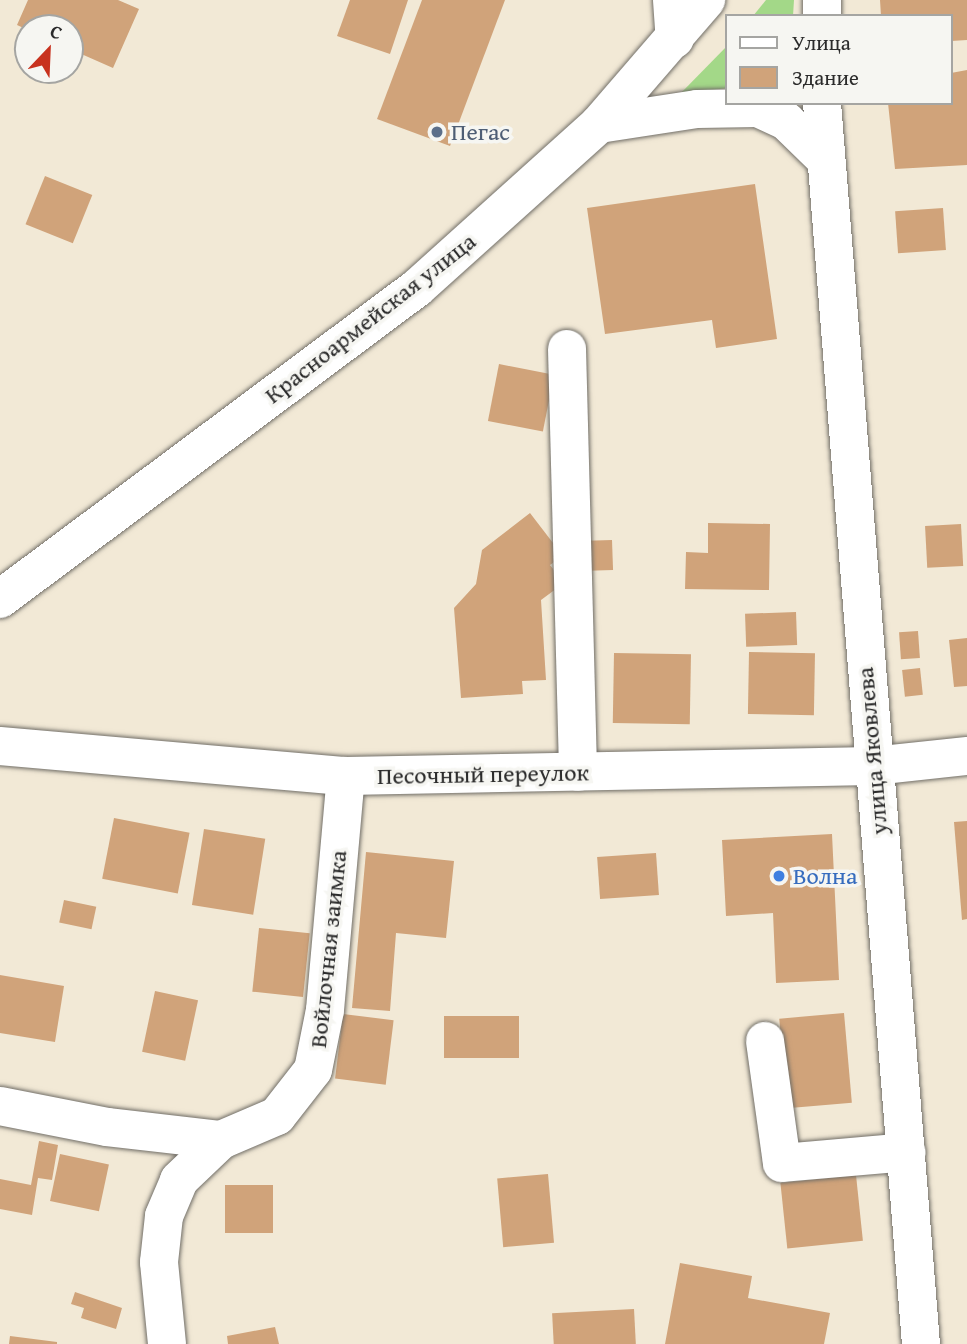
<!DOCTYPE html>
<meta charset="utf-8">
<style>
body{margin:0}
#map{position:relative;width:967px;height:1344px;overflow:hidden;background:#f2e9d6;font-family:"Gentium Book Plus",serif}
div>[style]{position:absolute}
.green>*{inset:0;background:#a3d888}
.building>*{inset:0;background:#d0a37a;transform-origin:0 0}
.roads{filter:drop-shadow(0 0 2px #716e67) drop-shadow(0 0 2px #716e67)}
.minor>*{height:38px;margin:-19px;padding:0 19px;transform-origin:19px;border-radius:19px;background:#fff}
.major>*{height:38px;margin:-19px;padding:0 19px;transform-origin:19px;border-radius:19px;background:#fff}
.dots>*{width:19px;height:19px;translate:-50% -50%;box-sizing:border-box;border:4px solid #f6f6f2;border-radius:50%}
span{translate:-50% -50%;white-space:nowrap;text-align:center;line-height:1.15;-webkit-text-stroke:7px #f6f6f2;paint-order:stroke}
.service-label{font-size:24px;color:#4e5e75}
.left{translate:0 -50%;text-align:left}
.street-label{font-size:24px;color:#2b2b2b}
.shop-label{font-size:24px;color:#366cbe}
.legend{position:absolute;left:725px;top:14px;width:228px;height:91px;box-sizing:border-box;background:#f6f6f2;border:2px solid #a5a5a2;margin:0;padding:9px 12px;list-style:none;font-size:21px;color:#2b2b2b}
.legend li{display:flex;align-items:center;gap:14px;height:35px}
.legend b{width:35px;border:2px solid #a5a5a2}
.north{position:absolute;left:14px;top:14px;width:70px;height:70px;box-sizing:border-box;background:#f6f6f2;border:2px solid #a5a5a2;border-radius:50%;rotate:23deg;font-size:19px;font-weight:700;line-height:28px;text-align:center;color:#2b2b2b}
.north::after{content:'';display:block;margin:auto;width:24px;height:32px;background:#c8321e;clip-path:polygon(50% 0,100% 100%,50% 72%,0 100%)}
</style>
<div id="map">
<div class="green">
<i style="clip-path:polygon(766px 0,794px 0,793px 16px,753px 16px)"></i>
<i style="clip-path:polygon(727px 46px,727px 88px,679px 95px)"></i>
</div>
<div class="building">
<i style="clip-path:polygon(28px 0,118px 0,139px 9px,113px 68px,70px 49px,70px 28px,28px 30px,17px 25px)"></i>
<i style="clip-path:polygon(350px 0,408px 0,390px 54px,337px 36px)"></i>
<i style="clip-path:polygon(422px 0,505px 0,450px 146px,377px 119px)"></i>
<i style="clip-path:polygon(880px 0,967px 0,967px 40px,951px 41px,951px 16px,881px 16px)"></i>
<i style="clip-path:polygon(967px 70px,967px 165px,895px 169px,888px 103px,951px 103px,951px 73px)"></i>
<i style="left:45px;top:176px;width:51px;height:52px;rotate:22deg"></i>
<i style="clip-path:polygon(755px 184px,777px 339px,716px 348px,712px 320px,605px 334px,587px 208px)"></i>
<i style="left:943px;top:208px;width:42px;height:48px;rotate:86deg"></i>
<i style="left:499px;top:364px;width:56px;height:58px;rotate:11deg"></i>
<i style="clip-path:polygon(530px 513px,563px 556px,550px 565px,564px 583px,541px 600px,546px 680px,522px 681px,523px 694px,461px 698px,454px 608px,476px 584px,482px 550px)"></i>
<i style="clip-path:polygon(708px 523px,770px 524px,769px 590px,685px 589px,686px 552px,708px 553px)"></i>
<i style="left:961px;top:524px;width:42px;height:36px;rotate:87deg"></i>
<i style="left:612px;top:540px;width:30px;height:25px;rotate:88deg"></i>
<i style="left:796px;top:612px;width:33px;height:51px;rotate:88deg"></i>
<i style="left:918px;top:631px;width:27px;height:19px;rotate:86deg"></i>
<i style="clip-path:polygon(967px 638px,967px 686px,954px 687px,949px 640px)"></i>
<i style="left:749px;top:652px;width:66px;height:62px;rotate:1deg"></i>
<i style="left:614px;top:653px;width:77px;height:70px;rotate:1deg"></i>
<i style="left:920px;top:668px;width:27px;height:18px;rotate:84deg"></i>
<i style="left:114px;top:818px;width:77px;height:62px;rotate:11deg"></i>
<i style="clip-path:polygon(967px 821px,967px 919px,962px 920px,954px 822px)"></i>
<i style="left:204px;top:829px;width:62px;height:77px;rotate:9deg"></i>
<i style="clip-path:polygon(832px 834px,839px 980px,776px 983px,773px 913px,726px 916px,722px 840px)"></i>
<i style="clip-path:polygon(366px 852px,454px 861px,446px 938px,396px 933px,390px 1011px,352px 1008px)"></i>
<i style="left:656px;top:853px;width:42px;height:59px;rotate:86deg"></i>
<i style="left:64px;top:900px;width:33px;height:23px;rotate:12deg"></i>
<i style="left:259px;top:928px;width:51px;height:64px;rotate:6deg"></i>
<i style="clip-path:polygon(0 975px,64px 986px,55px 1042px,0 1033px)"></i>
<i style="left:155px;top:991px;width:44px;height:62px;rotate:12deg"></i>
<i style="left:844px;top:1013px;width:90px;height:65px;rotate:85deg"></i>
<i style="left:343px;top:1014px;width:51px;height:65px;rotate:7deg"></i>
<i style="left:519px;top:1016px;width:42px;height:75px;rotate:90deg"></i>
<i style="clip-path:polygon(39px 1141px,58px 1145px,52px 1180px,38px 1178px,32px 1215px,0 1209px,0 1179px,31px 1185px)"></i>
<i style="left:60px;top:1154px;width:50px;height:48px;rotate:12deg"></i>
<i style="left:548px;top:1174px;width:69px;height:51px;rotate:85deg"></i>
<i style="left:856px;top:1175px;width:66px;height:76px;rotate:84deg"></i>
<i style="left:225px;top:1185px;width:48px;height:48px"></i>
<i style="clip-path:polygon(680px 1263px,752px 1276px,748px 1298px,830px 1313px,824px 1344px,665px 1344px)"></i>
<i style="clip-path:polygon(75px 1292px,122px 1308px,116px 1329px,81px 1318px,84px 1308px,71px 1304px)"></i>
<i style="left:634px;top:1309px;width:35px;height:82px;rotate:87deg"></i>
<i style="clip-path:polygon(275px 1327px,279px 1344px,228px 1344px,227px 1336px)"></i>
<i style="clip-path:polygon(10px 1336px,57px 1342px,57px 1344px,9px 1344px)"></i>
</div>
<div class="roads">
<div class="minor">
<i style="left:672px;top:0;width:39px;rotate:86deg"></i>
<i style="left:822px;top:16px;width:16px;rotate:-90deg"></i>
<i style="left:822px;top:103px;width:1245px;rotate:85.44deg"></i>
<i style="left:599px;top:124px;width:99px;rotate:-8.7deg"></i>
<i style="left:697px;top:109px;width:61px;rotate:-0.9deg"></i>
<i style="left:758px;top:108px;width:31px;rotate:25deg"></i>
<i style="left:786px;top:121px;width:53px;rotate:44.2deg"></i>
<i style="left:567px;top:349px;width:423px;rotate:88.5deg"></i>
<i style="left:0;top:746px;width:347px;rotate:5deg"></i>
<i style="left:346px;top:776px;width:527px;rotate:-1.09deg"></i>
<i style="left:873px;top:766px;width:95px;rotate:-6.1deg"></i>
<i style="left:765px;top:1041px;width:123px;rotate:82.1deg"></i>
<i style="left:782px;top:1163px;width:125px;rotate:-5deg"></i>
<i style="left:0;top:1106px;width:109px;rotate:11.1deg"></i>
<i style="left:107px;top:1127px;width:115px;rotate:6.5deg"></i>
<i style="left:167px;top:1344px;width:82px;rotate:-95.6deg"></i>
<i style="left:159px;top:1262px;width:46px;rotate:-83.8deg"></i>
<i style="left:164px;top:1216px;width:39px;rotate:-67deg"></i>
<i style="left:179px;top:1180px;width:58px;rotate:-43.6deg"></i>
<i style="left:221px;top:1140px;width:61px;rotate:-23.2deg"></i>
<i style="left:277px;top:1116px;width:58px;rotate:-52deg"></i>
<i style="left:313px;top:1070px;width:61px;rotate:-78.7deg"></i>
<i style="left:325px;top:1010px;width:235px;rotate:-84.9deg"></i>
</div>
<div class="major">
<i style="left:0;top:599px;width:520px;rotate:-36.72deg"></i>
<i style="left:417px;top:288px;width:245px;rotate:-42deg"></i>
<i style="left:599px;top:124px;width:164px;rotate:-49.2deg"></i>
</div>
</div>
<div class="dots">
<i style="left:437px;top:132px;background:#5c6f8a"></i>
<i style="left:779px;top:876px;background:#3f7fe0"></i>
</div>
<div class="service-label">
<span class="left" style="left:451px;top:132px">Пегас</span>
</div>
<div class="street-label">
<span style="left:370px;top:318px;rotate:-38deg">Красноармейская улица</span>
<span style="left:872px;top:751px;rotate:-95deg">улица Яковлева</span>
<span style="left:483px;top:774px;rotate:-1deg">Песочный переулок</span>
<span style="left:328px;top:949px;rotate:-84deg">Войлочная заимка</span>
</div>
<div class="shop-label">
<span class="left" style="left:793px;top:876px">Волна</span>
</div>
<ul class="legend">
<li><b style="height:9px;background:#fff"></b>Улица</li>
<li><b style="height:19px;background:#d0a37a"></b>Здание</li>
</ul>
<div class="north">С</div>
</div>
